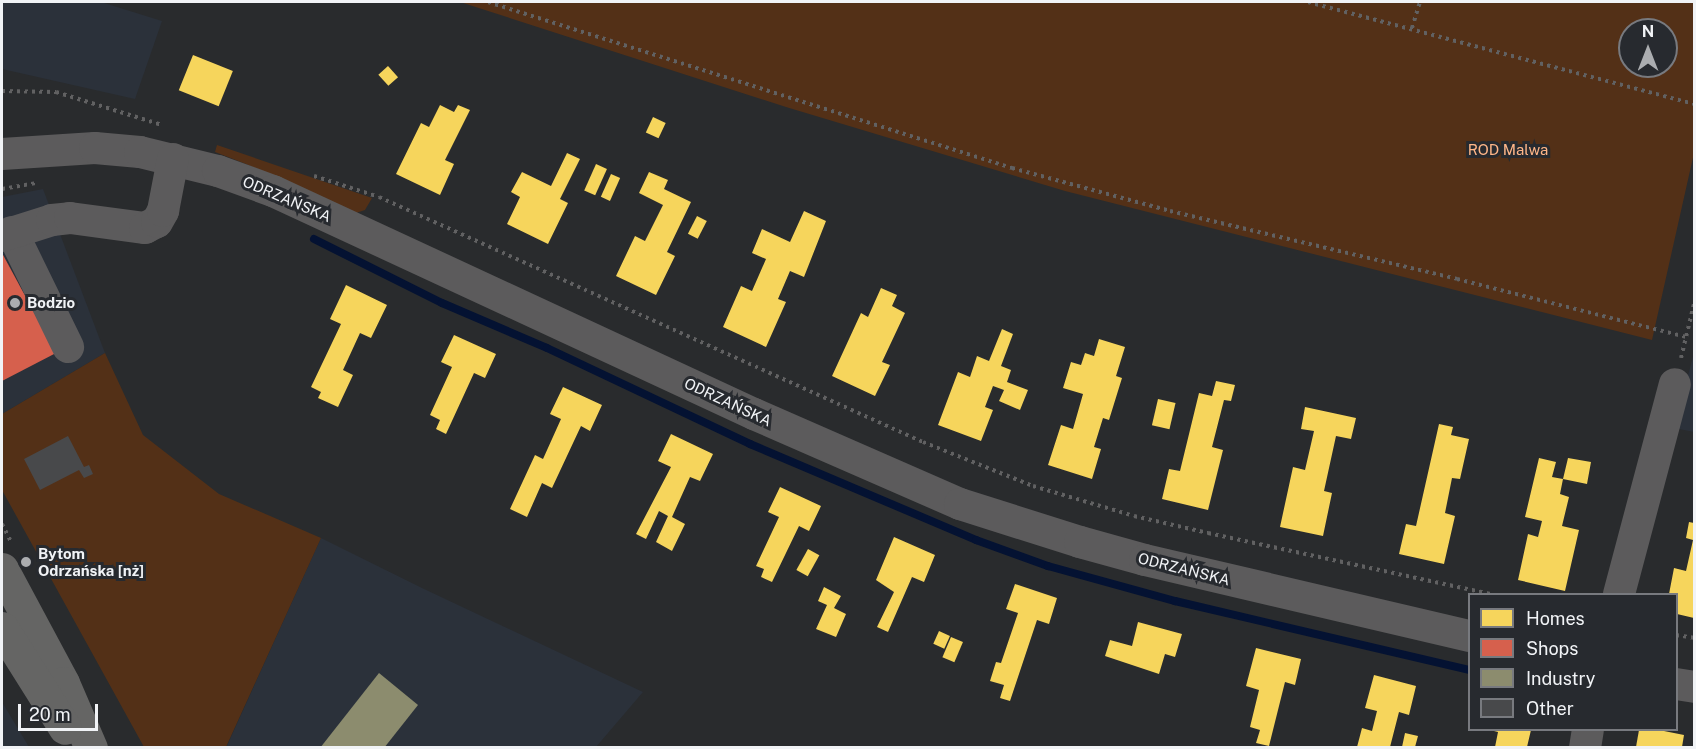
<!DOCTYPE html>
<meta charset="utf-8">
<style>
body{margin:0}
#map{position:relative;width:1696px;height:749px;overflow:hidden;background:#292b2d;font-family:"Public Sans",sans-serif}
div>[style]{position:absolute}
.built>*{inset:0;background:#2b313a}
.green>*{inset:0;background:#533017}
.homes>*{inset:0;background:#f6d55c;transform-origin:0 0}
.shops>*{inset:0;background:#d6604d}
.industry>*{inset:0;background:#8c8c6e}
.stream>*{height:8px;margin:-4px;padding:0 4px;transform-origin:4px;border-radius:4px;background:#041232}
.building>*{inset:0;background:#48494b}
.path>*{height:4px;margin-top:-2px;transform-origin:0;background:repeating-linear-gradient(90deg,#616162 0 3px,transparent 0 7.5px)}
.minor>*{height:32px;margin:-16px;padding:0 16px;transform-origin:16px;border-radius:16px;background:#5c5b5c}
.major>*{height:33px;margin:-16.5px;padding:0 16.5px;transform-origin:16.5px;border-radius:16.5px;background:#656564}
.dots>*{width:16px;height:16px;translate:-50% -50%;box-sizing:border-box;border:3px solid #272a2f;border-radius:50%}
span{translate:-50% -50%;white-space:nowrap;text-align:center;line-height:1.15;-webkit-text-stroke:6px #272a2f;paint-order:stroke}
.park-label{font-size:15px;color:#ffb688}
.street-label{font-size:15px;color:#f1f3f6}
.poi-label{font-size:15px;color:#f1f3f6;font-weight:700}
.left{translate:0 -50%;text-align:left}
.frame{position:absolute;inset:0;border:3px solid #f1f3f6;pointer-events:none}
.legend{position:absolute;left:1468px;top:593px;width:210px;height:138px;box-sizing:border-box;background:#272a2f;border:2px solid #787a7f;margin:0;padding:8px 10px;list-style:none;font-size:18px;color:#f1f3f6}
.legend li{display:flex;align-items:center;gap:12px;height:30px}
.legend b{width:30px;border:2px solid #787a7f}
.north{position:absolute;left:1618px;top:18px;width:60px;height:60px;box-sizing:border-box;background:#272a2f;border:2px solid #787a7f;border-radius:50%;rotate:0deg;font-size:16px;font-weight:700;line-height:24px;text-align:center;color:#f1f3f6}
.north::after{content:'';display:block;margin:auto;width:21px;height:27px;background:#abadb0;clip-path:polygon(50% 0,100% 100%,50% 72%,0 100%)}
.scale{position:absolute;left:18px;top:704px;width:80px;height:27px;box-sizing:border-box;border:3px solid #f1f3f6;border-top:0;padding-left:8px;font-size:18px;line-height:21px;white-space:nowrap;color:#f1f3f6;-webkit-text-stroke:4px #272a2f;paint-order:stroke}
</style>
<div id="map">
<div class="built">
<i style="clip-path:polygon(2px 2px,101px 2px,162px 21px,135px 99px,2px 69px)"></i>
<i style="clip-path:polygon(43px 189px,105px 353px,2px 414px,2px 197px)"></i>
<i style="clip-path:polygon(1694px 353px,1694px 432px,1674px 428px)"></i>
<i style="clip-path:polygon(321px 538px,422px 588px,643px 692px,596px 747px,226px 748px)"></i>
<i style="clip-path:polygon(2px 702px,29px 747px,2px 747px)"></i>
</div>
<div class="green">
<i style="clip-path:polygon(evenodd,460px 2px,1694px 2px,1694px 153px,1652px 340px,1065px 191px,786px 107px,460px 2px,1630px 30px,1666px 30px,1666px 66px,1630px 66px,1630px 30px)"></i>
<i style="clip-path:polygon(217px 145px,372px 198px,365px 210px,356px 213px,246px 164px,215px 152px)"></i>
<i style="clip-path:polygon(105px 353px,143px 435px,219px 494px,321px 538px,226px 747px,144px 747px,2px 490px,2px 414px)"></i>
</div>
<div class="homes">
<i style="left:193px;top:55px;width:43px;height:38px;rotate:22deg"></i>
<i style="left:388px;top:66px;width:15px;height:13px;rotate:48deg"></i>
<i style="clip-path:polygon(440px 105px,454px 112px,458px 105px,470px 110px,445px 160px,454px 164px,440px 195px,396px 174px,421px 123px,429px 127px)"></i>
<i style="left:653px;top:117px;width:14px;height:17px;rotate:25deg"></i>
<i style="clip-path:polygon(567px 153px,580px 159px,560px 199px,568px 203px,548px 244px,507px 224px,520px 197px,511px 192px,522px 172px,551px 186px)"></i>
<i style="left:596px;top:164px;width:12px;height:29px;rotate:24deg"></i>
<i style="clip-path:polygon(649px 172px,668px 180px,664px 189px,691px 202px,667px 252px,675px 256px,656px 295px,616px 276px,635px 236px,645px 241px,663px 205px,639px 193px)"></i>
<i style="left:611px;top:174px;width:10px;height:25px;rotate:24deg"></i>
<i style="clip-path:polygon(804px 211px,826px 221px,804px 277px,790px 271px,778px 299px,786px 302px,766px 347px,723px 327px,741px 286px,752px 291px,766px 259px,752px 253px,762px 229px,790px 242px)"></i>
<i style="left:697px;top:216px;width:11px;height:20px;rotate:27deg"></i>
<i style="clip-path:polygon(346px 285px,387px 305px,371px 338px,360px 333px,343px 370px,353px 375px,338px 407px,318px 398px,321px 392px,311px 387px,341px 324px,330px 319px)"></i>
<i style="clip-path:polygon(881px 288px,897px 295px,892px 306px,905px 313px,882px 362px,890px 365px,875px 396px,832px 376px,861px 313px,868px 317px)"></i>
<i style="clip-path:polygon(1002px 329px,1013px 334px,1001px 366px,1011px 370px,1007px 382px,1028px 390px,1020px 410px,999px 401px,1004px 390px,993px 386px,985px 407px,993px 410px,981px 441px,938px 425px,958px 372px,970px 377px,977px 356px,989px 361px)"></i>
<i style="clip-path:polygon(454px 335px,496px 354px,485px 378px,474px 373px,446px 434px,436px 429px,440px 420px,430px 415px,452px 367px,441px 362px)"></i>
<i style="clip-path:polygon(1099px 339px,1125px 347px,1116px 376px,1122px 378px,1109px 420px,1103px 418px,1094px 447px,1101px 449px,1092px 479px,1048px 465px,1061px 425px,1073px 429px,1083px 394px,1063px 388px,1071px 362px,1081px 365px,1085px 353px,1094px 356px)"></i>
<i style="clip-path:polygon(1216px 381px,1235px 385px,1231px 401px,1224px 400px,1212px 447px,1223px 450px,1208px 510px,1162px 499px,1169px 469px,1180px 471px,1199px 393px,1212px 396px)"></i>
<i style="clip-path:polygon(563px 387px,602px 405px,590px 431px,581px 426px,552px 488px,542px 483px,527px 517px,510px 509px,535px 455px,543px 459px,561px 419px,550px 414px)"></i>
<i style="left:1158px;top:399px;width:18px;height:27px;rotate:13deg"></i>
<i style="clip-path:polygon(1305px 407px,1356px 418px,1351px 439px,1336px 436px,1324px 491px,1332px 493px,1323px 536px,1280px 527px,1293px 467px,1305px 470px,1314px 431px,1301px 429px)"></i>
<i style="clip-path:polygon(1439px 424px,1453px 427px,1451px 435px,1469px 439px,1460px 479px,1452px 478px,1445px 513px,1455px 516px,1444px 564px,1399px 554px,1406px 524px,1416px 526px)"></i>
<i style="clip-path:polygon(671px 434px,713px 454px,700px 481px,690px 477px,672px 517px,685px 524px,672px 551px,656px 542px,668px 516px,659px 511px,646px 539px,636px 534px,671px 467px,658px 461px)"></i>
<i style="clip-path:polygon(1539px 458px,1556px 462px,1552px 477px,1563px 479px,1568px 458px,1591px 462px,1587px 484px,1563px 479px,1560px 494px,1569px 497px,1562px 526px,1579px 530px,1565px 591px,1518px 580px,1528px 534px,1538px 537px,1542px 521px,1525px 517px)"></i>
<i style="clip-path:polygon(780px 487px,821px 506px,809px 531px,799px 526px,772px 582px,761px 577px,764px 569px,756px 566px,779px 517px,768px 512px)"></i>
<i style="clip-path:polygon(1689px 522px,1694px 523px,1694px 618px,1677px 614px,1677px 594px,1669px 594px,1674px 568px,1686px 571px,1693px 540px,1686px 538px)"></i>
<i style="clip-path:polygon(894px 537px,935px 555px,924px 582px,912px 577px,888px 632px,877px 627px,894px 592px,876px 580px)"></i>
<i style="left:808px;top:549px;width:13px;height:24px;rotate:29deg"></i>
<i style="clip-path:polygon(1015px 584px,1057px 598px,1049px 624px,1037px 620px,1010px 701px,1000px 698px,1004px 685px,990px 681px,996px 662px,1001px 663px,1018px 613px,1006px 609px)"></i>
<i style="clip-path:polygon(824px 587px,841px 596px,834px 608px,846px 614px,836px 637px,816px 629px,827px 605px,818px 601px)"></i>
<i style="clip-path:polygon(1138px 622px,1182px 634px,1175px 657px,1165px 654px,1159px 674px,1105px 656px,1110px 640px,1132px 646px)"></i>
<i style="left:939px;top:631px;width:12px;height:14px;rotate:24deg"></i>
<i style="left:951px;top:637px;width:13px;height:22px;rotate:23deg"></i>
<i style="clip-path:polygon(1256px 648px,1301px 659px,1295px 685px,1285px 682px,1269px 746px,1256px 743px,1260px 730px,1250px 727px,1259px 690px,1246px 686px)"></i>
<i style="clip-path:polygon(1374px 675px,1416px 686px,1409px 715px,1399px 712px,1390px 747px,1357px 747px,1362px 728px,1372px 731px,1377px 711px,1365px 708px)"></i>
<i style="clip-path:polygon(1490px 730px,1531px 730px,1527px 747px,1495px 747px,1498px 732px)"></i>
<i style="clip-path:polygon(1639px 730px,1659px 730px,1684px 735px,1682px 747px,1636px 747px)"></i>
<i style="clip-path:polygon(1405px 733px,1418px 736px,1415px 747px,1402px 747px)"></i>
</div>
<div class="shops">
<i style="clip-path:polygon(2px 253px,56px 353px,2px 381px)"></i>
</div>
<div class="industry">
<i style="clip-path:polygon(379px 673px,418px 705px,384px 748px,320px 748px)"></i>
</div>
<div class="stream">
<i style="left:314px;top:239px;width:143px;rotate:26.6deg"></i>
<i style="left:442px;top:303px;width:114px;rotate:23.2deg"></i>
<i style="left:547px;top:348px;width:225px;rotate:25.3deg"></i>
<i style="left:750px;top:444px;width:246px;rotate:23deg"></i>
<i style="left:976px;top:540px;width:77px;rotate:19.9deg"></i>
<i style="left:1048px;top:566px;width:132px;rotate:15.4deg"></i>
<i style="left:1175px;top:601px;width:303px;rotate:13.2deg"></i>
</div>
<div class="building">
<i style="clip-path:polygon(68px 436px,84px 467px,89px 465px,93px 474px,84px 478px,79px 470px,40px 490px,24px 459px)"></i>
</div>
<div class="path">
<i style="left:488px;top:2px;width:550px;rotate:17.58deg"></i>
<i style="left:1012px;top:168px;width:164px;rotate:15.2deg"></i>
<i style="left:1170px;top:211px;width:295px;rotate:13.3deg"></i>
<i style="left:1457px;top:279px;width:237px;rotate:14.2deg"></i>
<i style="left:1308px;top:2px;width:399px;rotate:14.8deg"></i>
<i style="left:1412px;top:28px;width:27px;rotate:-73deg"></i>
<i style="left:2px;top:91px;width:54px;rotate:1.1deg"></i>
<i style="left:56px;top:92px;width:111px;rotate:17.3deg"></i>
<i style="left:314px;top:176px;width:68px;rotate:17.9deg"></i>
<i style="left:379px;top:197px;width:597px;rotate:24.25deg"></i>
<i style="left:923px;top:442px;width:118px;rotate:21.8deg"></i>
<i style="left:1033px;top:486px;width:105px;rotate:16.5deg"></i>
<i style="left:1134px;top:516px;width:76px;rotate:12.9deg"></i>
<i style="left:1208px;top:533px;width:289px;rotate:12.2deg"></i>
<i style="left:2px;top:189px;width:34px;rotate:-10deg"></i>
<i style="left:1681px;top:358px;width:56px;rotate:-76.5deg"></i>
<i style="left:2px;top:524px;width:20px;rotate:63deg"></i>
<i style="left:1676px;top:635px;width:18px;rotate:9deg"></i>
</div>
<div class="minor">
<i style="left:2px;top:154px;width:93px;rotate:-3.7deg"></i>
<i style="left:95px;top:148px;width:45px;rotate:5.1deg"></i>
<i style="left:140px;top:152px;width:80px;rotate:13.7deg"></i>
<i style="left:218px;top:171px;width:59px;rotate:20deg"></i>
<i style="left:273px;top:191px;width:530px;rotate:24.87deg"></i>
<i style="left:754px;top:414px;width:225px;rotate:23.6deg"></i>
<i style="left:960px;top:504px;width:126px;rotate:17.6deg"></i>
<i style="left:1080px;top:542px;width:67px;rotate:15.5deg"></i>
<i style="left:1145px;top:560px;width:334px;rotate:13.2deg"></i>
<i style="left:12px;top:232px;width:128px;rotate:64deg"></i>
<i style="left:2px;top:236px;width:52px;rotate:-17.7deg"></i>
<i style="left:52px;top:220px;width:18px;rotate:-6deg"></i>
<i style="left:70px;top:218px;width:76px;rotate:7.6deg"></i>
<i style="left:145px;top:228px;width:13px;rotate:-27deg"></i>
<i style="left:157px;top:222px;width:13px;rotate:-61deg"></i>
<i style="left:163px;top:211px;width:53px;rotate:-79.1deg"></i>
<i style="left:1619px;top:594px;width:217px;rotate:-75.1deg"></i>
<i style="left:1676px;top:684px;width:18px;rotate:9deg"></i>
<i style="left:1585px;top:748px;width:18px;rotate:-81deg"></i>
</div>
<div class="major">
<i style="left:2px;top:569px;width:129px;rotate:61.8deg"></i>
<i style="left:63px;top:683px;width:71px;rotate:66.7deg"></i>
<i style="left:2px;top:628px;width:118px;rotate:57.8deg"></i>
</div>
<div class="dots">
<i style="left:15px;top:303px;background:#abadb0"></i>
<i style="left:26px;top:562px;background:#abadb0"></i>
</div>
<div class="park-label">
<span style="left:1508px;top:150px">ROD Malwa</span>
</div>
<div class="street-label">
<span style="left:287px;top:199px;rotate:23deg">ODRZAŃSKA</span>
<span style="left:728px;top:402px;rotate:25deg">ODRZAŃSKA</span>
<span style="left:1184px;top:569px;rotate:14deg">ODRZAŃSKA</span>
</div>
<div class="poi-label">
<span class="left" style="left:27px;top:303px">Bodzio</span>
<span class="left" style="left:38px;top:562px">Bytom<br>Odrzańska [nż]</span>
</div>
<div class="frame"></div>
<ul class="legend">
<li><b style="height:16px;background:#f6d55c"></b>Homes</li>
<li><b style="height:16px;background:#d6604d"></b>Shops</li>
<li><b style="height:16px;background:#8c8c6e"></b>Industry</li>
<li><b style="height:16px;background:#48494b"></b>Other</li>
</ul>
<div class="north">N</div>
<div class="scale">20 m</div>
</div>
